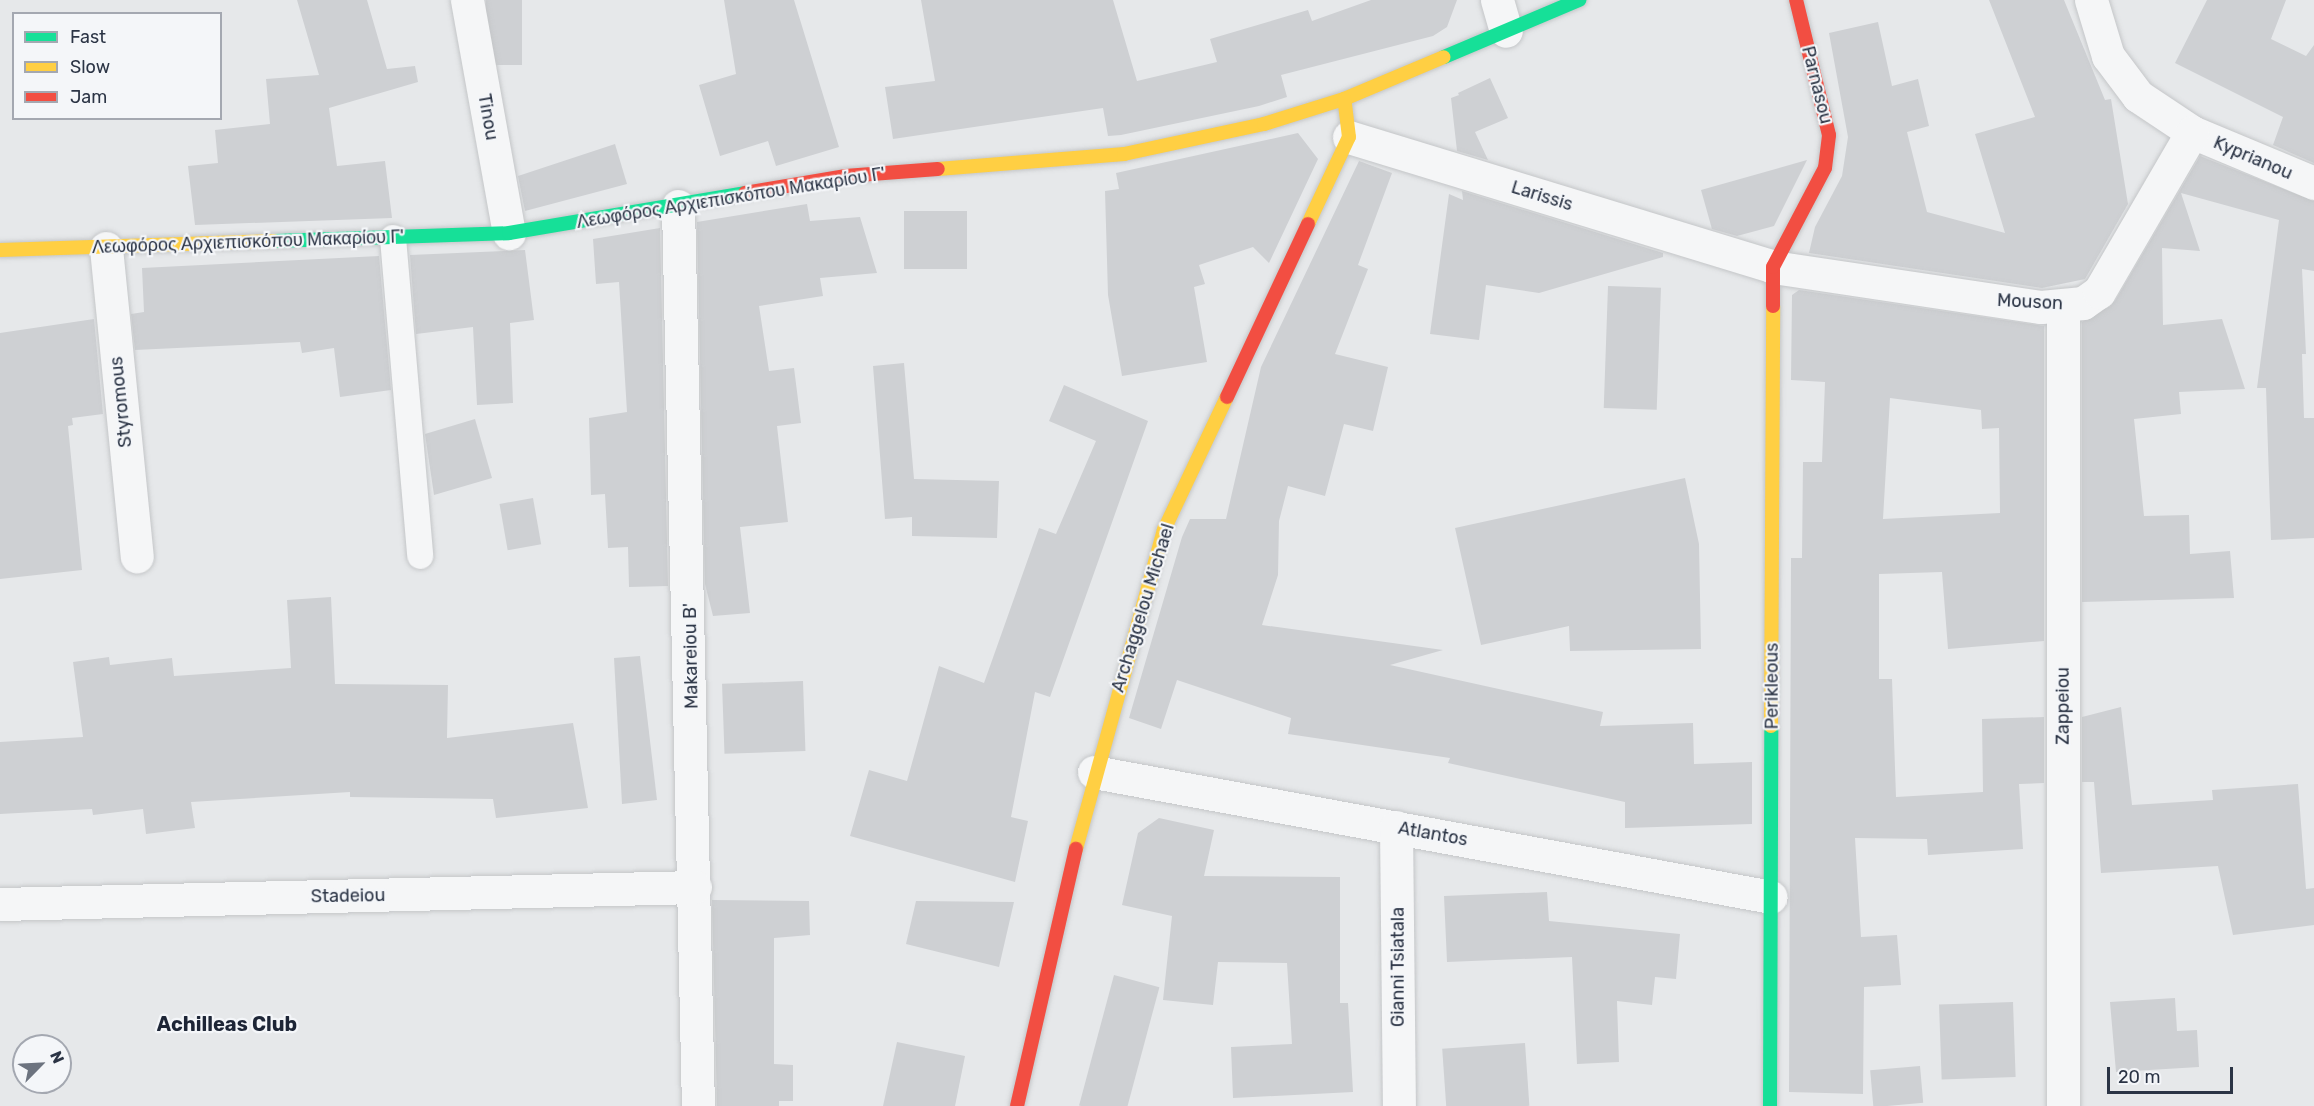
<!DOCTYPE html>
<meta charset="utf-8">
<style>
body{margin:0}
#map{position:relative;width:2314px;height:1106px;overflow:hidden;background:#e6e8ea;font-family:Rubik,sans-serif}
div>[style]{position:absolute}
.building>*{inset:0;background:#ced0d3;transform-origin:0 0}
.roads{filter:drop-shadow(0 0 2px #c4c6c8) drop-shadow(0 0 2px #c4c6c8)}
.lane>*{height:26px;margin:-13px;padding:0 13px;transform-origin:13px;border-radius:13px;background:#f5f6f7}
.street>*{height:33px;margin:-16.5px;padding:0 16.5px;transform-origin:16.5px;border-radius:16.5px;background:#f5f6f7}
.fast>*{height:14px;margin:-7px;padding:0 7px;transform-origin:7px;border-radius:7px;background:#16e098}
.slow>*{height:14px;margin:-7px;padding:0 7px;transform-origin:7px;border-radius:7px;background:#ffcf43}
.jam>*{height:14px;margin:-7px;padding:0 7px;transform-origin:7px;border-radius:7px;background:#f24e42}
span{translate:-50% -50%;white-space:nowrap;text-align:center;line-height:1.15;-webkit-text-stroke:4.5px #f4f6f9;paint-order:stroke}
.street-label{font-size:18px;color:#2b3445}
.neighbourhood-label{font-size:20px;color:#1d2536;font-weight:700}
.legend{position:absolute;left:12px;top:12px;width:210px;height:108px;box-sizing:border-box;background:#f4f6f9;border:2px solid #a4a8b1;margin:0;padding:8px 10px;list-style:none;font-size:18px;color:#2b3445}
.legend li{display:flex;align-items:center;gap:12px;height:30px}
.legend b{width:30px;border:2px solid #a4a8b1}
.north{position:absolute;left:12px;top:1034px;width:60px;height:60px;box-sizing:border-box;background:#f4f6f9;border:2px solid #a4a8b1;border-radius:50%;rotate:66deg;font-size:16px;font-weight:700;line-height:24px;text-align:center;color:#2b3445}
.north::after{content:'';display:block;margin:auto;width:21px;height:27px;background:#6c737f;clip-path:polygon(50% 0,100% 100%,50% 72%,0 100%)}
.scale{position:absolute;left:2107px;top:1067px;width:126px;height:27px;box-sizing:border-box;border:3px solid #2b3445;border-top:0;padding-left:8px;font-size:18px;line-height:21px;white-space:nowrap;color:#2b3445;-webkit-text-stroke:4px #f4f6f9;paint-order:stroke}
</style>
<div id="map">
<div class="building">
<i style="clip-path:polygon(297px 0,367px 0,387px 69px,415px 66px,418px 82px,329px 108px,337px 166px,385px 161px,392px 218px,195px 225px,188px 166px,218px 163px,215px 130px,270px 124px,266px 79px,319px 75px)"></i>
<i style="left:486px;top:0;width:36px;height:65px"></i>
<i style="clip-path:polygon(724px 0,794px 0,839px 147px,776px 166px,768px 141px,720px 156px,699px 85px,736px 74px)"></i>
<i style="clip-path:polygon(921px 0,1113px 0,1137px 81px,1217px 62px,1210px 39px,1308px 10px,1312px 21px,1371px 0,1457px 0,1447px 27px,1433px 36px,1281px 75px,1287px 97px,1259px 106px,1121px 135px,1108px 136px,1103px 108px,893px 139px,885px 87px,935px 81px)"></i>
<i style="clip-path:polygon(1989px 0,2064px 0,2105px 100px,2111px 99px,2128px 204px,2085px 279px,2042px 288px,1809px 253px,1815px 227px,1842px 176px,1848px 137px,1829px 33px,1878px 22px,1892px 86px,1918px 79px,1929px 126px,1907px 132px,1927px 212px,2005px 233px,1975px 134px,2035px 117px)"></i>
<i style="clip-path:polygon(2207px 0,2286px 0,2271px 39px,2306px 56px,2314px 45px,2314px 163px,2273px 145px,2283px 117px,2175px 63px)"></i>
<i style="clip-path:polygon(1490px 78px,1508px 118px,1475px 132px,1488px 160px,1457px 151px,1451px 98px,1459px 95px,1462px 102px,1458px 93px)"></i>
<i style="clip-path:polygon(1298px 133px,1318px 159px,1269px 263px,1253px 247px,1199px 265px,1205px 284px,1194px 287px,1207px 362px,1122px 376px,1108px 295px,1105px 191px,1119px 189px,1116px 173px)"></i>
<i style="clip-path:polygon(615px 144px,627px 184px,525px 211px,518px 176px)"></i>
<i style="clip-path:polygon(2200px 156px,2314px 201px,2314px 271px,2302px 269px,2306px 354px,2302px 354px,2304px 418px,2314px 418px,2314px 538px,2271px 540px,2266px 388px,2257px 388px,2279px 220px,2181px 193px,2200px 251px,2162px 248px,2163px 325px,2222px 319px,2245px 389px,2179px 392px,2181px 414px,2134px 419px,2144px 516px,2189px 515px,2190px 554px,2230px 551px,2234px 598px,2082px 602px,2082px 322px,2115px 301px)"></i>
<i style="clip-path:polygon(1807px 160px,1774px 226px,1737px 236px,1712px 229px,1701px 190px)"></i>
<i style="clip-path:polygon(1359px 161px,1392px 173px,1358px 265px,1368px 269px,1335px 354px,1388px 367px,1373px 431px,1344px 424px,1325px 496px,1288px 486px,1279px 521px,1278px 575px,1262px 625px,1443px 650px,1390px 665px,1603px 712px,1600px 726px,1693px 723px,1694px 764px,1752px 762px,1752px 824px,1625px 828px,1625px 802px,1448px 763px,1450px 758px,1288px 734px,1291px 718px,1177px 680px,1161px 729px,1129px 718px,1182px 537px,1190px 519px,1226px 519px,1261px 367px)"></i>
<i style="clip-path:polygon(1462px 191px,1663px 253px,1663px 257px,1539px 293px,1486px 285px,1479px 340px,1430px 334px,1449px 194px,1463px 200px)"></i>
<i style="clip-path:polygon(807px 204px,810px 221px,860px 217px,877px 273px,820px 278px,823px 296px,759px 306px,769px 371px,794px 368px,801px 423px,777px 426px,788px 522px,740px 527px,750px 613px,713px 616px,705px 584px,697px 222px)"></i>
<i style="left:967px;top:211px;width:58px;height:63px;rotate:90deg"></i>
<i style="clip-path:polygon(660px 228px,668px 586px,629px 587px,628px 547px,608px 548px,605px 494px,591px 495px,589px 418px,627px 412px,619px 282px,596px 284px,593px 239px)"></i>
<i style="clip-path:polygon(525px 250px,534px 320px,510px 323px,513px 403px,477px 405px,473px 327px,416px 334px,410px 255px)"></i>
<i style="clip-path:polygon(379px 256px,391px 390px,340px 397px,334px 348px,302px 353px,300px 342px,135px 350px,131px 314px,144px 312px,142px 268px)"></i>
<i style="left:1608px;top:286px;width:53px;height:122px;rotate:2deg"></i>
<i style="clip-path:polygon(evenodd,1799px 290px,2044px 326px,2044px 641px,1948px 649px,1942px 572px,1879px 574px,1879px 679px,1892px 679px,1896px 797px,1983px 792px,1982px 719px,2044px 717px,2044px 783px,2019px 784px,2023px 849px,1928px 855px,1927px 839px,1855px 838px,1861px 937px,1897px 935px,1901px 985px,1864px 987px,1863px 1094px,1789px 1092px,1791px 558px,1802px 558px,1803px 462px,1822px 462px,1825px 382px,1791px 380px,1792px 295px,1799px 290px,1890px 398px,1981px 410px,1982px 429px,1999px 428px,2000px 513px,1883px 519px,1890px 398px)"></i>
<i style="clip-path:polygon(94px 319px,103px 414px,72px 418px,73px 425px,68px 426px,82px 570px,0 579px,0 333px)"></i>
<i style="clip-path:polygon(904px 363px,914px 479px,999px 481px,997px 538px,912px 536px,912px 517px,885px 519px,873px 366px)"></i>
<i style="clip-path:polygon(1064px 385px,1148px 421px,1050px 697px,1035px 692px,1011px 817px,1028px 821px,1015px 882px,850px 836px,869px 770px,907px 781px,939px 666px,984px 683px,1039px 528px,1056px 534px,1096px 441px,1049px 421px)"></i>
<i style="clip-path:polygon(475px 419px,492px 478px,434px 495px,425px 434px)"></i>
<i style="clip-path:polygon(1685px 478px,1699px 544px,1701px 649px,1570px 651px,1569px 626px,1481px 645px,1455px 528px)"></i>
<i style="left:533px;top:498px;width:47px;height:34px;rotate:80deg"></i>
<i style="clip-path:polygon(331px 597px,335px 684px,448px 685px,447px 738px,573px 723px,588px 808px,496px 818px,493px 799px,350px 797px,350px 792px,191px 802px,195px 828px,146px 834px,143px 809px,93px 815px,92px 809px,0 814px,0 742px,83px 737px,73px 662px,109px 657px,110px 665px,172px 658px,174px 676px,291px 668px,287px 600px)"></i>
<i style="clip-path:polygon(640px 656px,657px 800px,622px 804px,614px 658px)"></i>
<i style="left:803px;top:681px;width:70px;height:81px;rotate:88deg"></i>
<i style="clip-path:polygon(2121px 707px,2132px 805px,2213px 800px,2212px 790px,2298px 784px,2306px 889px,2314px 888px,2314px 925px,2233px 935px,2218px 866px,2101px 873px,2094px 782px,2082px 782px,2082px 717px)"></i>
<i style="clip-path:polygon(1159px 818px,1214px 830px,1204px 876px,1340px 877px,1340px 1003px,1348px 1003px,1353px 1092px,1233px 1098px,1231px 1047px,1292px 1044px,1287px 963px,1218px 962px,1213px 1005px,1163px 1000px,1172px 916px,1122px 905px,1138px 833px)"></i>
<i style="clip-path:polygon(1547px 892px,1549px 921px,1680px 934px,1676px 979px,1655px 977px,1652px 1005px,1617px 1001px,1619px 1062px,1577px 1064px,1572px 957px,1447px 962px,1444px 896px)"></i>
<i style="clip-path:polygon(712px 900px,809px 901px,810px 935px,774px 938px,774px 1064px,793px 1065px,793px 1101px,779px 1101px,779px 1106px,717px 1106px)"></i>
<i style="clip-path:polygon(916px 901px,1014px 902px,999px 967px,906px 944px)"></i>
<i style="left:1114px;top:975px;width:47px;height:135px;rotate:15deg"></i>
<i style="clip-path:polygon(2175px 998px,2177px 1031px,2197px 1030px,2199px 1067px,2116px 1072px,2110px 1002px)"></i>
<i style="left:2013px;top:1002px;width:75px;height:74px;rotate:88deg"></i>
<i style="clip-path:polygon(897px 1042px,965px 1056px,955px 1106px,883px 1106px)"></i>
<i style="left:1525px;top:1043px;width:63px;height:83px;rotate:86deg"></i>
<i style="left:1920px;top:1066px;width:37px;height:50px;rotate:85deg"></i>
</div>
<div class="roads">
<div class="lane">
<i style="left:393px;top:238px;width:319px;rotate:85.1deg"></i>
</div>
<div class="street">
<i style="left:467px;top:0;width:237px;rotate:79.8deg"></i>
<i style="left:1497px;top:0;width:32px;rotate:74deg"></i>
<i style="left:2091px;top:0;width:59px;rotate:73.1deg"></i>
<i style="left:2108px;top:56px;width:50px;rotate:53.1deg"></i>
<i style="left:2138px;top:96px;width:65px;rotate:33.7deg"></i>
<i style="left:2192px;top:132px;width:132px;rotate:22.7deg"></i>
<i style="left:1349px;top:137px;width:443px;rotate:17deg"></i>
<i style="left:1773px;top:267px;width:271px;rotate:8.5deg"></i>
<i style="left:2041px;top:307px;width:42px;rotate:-5.4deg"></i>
<i style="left:2083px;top:303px;width:19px;rotate:-35deg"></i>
<i style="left:2099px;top:292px;width:185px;rotate:-59.8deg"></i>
<i style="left:678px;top:206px;width:900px;rotate:88.73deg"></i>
<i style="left:106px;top:248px;width:310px;rotate:84.3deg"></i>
<i style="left:1094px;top:772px;width:688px;rotate:10.46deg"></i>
<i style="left:1396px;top:827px;width:279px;rotate:89.4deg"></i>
<i style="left:0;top:904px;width:695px;rotate:-1.4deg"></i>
<i style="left:2063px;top:1106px;width:800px;rotate:-90deg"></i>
</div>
<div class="fast">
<i style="left:1444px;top:57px;width:147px;rotate:-22.9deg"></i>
<i style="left:274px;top:241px;width:235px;rotate:-1.9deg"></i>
<i style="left:509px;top:233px;width:239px;rotate:-9.6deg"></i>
<i style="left:1770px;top:1106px;width:380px;rotate:-89.8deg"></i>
</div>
<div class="slow">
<i style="left:938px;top:169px;width:187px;rotate:-4.6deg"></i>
<i style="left:1124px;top:154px;width:143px;rotate:-12.1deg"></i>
<i style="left:1264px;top:124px;width:84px;rotate:-17.4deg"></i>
<i style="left:1344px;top:99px;width:108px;rotate:-22.8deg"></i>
<i style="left:1308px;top:224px;width:96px;rotate:-64.8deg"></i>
<i style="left:1349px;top:137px;width:38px;rotate:-97deg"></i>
<i style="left:0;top:250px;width:274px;rotate:-1.9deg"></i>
<i style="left:1771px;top:726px;width:420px;rotate:-89.7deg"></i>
<i style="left:1076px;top:849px;width:331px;rotate:-74.6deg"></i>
<i style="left:1164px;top:530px;width:147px;rotate:-64.7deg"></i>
</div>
<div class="jam">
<i style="left:745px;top:193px;width:101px;rotate:-9.6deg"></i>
<i style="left:845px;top:176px;width:93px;rotate:-4.3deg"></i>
<i style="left:1773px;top:306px;width:39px;rotate:-90deg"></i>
<i style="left:1773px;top:267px;width:112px;rotate:-62.3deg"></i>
<i style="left:1825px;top:168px;width:33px;rotate:-83deg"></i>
<i style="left:1829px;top:135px;width:139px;rotate:-103.7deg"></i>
<i style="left:1227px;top:397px;width:191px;rotate:-64.9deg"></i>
<i style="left:1017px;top:1106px;width:264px;rotate:-77.1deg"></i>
</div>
</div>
<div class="street-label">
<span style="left:1817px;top:85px;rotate:76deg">Parnasou</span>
<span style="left:488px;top:117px;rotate:80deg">Tinou</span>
<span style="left:2253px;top:158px;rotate:23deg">Kyprianou</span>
<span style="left:1542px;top:196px;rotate:17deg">Larissis</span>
<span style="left:731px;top:198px;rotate:-9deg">Λεωφόρος Αρχιεπισκόπου Μακαρίου Γ'</span>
<span style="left:248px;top:242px;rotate:-2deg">Λεωφόρος Αρχιεπισκόπου Μακαρίου Γ'</span>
<span style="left:2030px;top:302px;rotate:3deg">Mouson</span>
<span style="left:121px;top:402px;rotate:-96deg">Styromous</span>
<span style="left:1143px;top:608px;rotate:-73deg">Archaggelou Michael</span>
<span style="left:691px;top:656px;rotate:-91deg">Makareiou B'</span>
<span style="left:1772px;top:686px;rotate:-90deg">Perikleous</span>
<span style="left:2063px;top:706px;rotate:-90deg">Zappeiou</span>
<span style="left:1433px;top:834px;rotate:10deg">Atlantos</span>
<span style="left:348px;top:896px;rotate:-1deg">Stadeiou</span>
<span style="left:1398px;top:967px;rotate:-90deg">Gianni Tsiatala</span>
</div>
<div class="neighbourhood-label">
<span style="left:227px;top:1024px">Achilleas Club</span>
</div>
<ul class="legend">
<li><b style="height:8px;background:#16e098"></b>Fast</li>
<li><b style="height:8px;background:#ffcf43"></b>Slow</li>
<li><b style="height:8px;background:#f24e42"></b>Jam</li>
</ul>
<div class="north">N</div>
<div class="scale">20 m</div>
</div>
